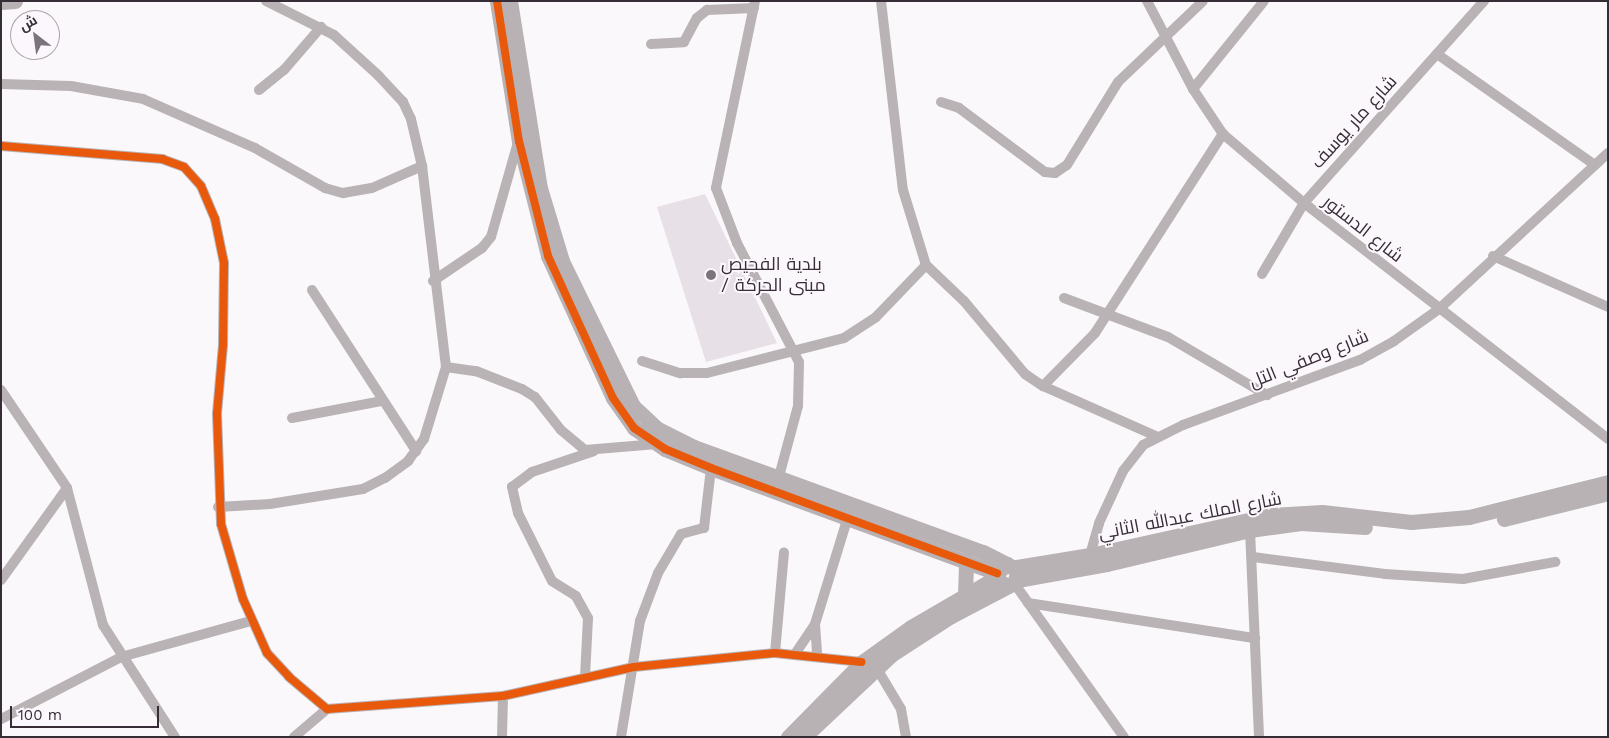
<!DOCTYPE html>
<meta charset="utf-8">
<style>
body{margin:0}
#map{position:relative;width:1609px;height:738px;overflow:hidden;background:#fbf8fb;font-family:"Work Sans",Cairo,sans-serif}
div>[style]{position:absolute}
.building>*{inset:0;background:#e8e0e7}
.street>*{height:10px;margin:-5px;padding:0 5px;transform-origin:5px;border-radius:5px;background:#b9b3b6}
.secondary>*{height:15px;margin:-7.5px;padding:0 7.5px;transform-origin:7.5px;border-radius:7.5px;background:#b8b2b5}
.cycleway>*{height:8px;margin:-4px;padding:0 4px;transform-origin:4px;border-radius:4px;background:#e8590c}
.dots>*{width:14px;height:14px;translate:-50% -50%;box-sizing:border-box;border:2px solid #fcf7fc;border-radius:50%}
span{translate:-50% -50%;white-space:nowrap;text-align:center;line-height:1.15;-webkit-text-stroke:4px #fcf7fc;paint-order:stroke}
.street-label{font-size:18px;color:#362d37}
.poi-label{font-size:18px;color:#362d37}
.left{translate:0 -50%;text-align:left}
.frame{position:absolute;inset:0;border:2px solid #362d37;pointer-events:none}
.north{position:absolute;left:10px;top:10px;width:50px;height:50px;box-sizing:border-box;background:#fcf7fc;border:1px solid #ada6ad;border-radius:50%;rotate:330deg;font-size:14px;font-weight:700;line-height:20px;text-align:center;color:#362d37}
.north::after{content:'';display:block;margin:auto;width:18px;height:22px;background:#7b747c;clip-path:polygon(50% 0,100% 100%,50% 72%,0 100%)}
.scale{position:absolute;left:10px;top:706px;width:149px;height:22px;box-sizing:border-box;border:2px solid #362d37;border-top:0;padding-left:6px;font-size:15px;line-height:18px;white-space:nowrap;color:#362d37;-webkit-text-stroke:4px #fcf7fc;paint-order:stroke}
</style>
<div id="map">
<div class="building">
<i style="clip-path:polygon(705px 194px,777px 343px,706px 362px,657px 207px)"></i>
</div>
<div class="street">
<i style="left:755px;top:1px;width:191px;rotate:101.8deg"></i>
<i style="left:716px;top:188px;width:59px;rotate:69.1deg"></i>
<i style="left:737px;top:243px;width:134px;rotate:62.5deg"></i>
<i style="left:799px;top:362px;width:44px;rotate:91.3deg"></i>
<i style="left:798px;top:406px;width:81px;rotate:105.1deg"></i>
<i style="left:881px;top:1px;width:190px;rotate:83.4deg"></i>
<i style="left:903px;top:190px;width:78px;rotate:73deg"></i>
<i style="left:926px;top:265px;width:52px;rotate:43.5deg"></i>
<i style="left:964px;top:301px;width:95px;rotate:50.1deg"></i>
<i style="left:1025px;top:374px;width:22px;rotate:34deg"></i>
<i style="left:1043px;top:386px;width:124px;rotate:23.9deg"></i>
<i style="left:1147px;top:1px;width:99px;rotate:62.4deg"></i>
<i style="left:1193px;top:89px;width:54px;rotate:56.3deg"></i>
<i style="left:1223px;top:134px;width:106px;rotate:40.4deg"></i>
<i style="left:1304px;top:203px;width:385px;rotate:37.8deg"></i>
<i style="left:651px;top:44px;width:33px;rotate:-3deg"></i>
<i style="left:684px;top:42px;width:27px;rotate:-62deg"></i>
<i style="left:697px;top:18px;width:13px;rotate:-39deg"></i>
<i style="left:707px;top:10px;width:47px;rotate:-2.4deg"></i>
<i style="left:1437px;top:54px;width:193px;rotate:35.1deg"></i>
<i style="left:1px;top:84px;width:70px;rotate:1.6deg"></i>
<i style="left:71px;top:86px;width:73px;rotate:10.2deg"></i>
<i style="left:143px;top:99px;width:122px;rotate:23.6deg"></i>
<i style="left:255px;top:148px;width:81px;rotate:29.7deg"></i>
<i style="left:325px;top:188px;width:19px;rotate:16deg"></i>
<i style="left:343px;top:193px;width:29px;rotate:-10deg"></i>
<i style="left:372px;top:188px;width:55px;rotate:-23.7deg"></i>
<i style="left:1193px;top:89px;width:113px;rotate:-51.1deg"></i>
<i style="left:259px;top:90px;width:32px;rotate:-39deg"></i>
<i style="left:284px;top:70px;width:57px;rotate:-49.3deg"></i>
<i style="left:941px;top:102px;width:19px;rotate:18deg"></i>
<i style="left:959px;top:108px;width:107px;rotate:36.7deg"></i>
<i style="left:1045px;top:172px;width:10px;rotate:6deg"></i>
<i style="left:1055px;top:173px;width:14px;rotate:-34deg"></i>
<i style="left:1067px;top:165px;width:97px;rotate:-58.4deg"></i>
<i style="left:1118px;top:82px;width:117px;rotate:-43.6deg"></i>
<i style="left:1px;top:146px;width:162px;rotate:4.6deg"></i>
<i style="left:162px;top:159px;width:23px;rotate:20deg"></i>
<i style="left:184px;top:167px;width:25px;rotate:48deg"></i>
<i style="left:201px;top:186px;width:36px;rotate:67deg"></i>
<i style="left:215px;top:219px;width:45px;rotate:78.4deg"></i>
<i style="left:224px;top:263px;width:82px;rotate:90.7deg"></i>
<i style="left:223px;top:345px;width:69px;rotate:95deg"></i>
<i style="left:217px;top:414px;width:110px;rotate:87.9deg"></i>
<i style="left:221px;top:524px;width:78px;rotate:73.7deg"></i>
<i style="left:243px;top:599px;width:59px;rotate:66deg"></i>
<i style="left:267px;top:653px;width:33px;rotate:47deg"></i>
<i style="left:289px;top:677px;width:50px;rotate:40.1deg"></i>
<i style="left:327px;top:709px;width:176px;rotate:-4.2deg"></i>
<i style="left:503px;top:696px;width:134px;rotate:-12.5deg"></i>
<i style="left:634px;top:667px;width:142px;rotate:-5.7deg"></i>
<i style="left:775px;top:653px;width:87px;rotate:5.9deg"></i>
<i style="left:1493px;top:256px;width:126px;rotate:23.9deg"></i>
<i style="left:1262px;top:274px;width:82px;rotate:-59.4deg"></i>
<i style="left:1304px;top:203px;width:271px;rotate:-48.3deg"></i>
<i style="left:433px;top:281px;width:59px;rotate:-34deg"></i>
<i style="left:482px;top:248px;width:14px;rotate:-51deg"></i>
<i style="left:491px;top:237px;width:99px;rotate:-74.1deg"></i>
<i style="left:312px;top:290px;width:192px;rotate:57.1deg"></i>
<i style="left:1064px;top:298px;width:111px;rotate:20.6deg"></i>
<i style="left:1168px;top:337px;width:115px;rotate:30.4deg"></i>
<i style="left:642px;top:361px;width:40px;rotate:18deg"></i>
<i style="left:680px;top:373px;width:27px"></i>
<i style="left:707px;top:373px;width:141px;rotate:-14.3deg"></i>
<i style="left:844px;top:338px;width:38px;rotate:-33deg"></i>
<i style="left:876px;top:317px;width:72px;rotate:-46.1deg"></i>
<i style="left:446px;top:367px;width:30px;rotate:8deg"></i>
<i style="left:476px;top:371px;width:49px;rotate:21.4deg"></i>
<i style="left:522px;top:389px;width:15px;rotate:32deg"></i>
<i style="left:535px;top:397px;width:42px;rotate:51.8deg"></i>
<i style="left:561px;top:430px;width:31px;rotate:40deg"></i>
<i style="left:585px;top:450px;width:72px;rotate:-4.8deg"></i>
<i style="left:1043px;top:386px;width:74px;rotate:-45.5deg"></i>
<i style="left:1095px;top:333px;width:237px;rotate:-57.3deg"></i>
<i style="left:1px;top:390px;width:118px;rotate:56deg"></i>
<i style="left:67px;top:488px;width:142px;rotate:75.3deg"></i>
<i style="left:103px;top:625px;width:133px;rotate:57.3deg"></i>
<i style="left:292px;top:418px;width:92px;rotate:-10.7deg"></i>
<i style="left:218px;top:507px;width:52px;rotate:-3.3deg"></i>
<i style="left:270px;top:504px;width:94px;rotate:-9.2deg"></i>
<i style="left:363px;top:489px;width:25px;rotate:-27deg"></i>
<i style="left:385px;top:478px;width:29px;rotate:-36deg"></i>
<i style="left:408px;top:461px;width:27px;rotate:-54deg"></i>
<i style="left:424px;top:439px;width:75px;rotate:-73deg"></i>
<i style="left:446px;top:367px;width:202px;rotate:-96.8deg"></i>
<i style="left:422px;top:166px;width:48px;rotate:-103.2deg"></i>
<i style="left:411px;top:119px;width:19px;rotate:-115deg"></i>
<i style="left:403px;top:102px;width:35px;rotate:-133deg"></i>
<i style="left:379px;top:76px;width:61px;rotate:-137.7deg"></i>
<i style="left:334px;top:35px;width:76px;rotate:-153.4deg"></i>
<i style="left:1250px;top:530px;width:207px;rotate:87.5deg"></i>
<i style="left:1090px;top:555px;width:33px;rotate:-74deg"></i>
<i style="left:1099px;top:523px;width:57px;rotate:-65.2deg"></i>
<i style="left:1123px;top:471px;width:33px;rotate:-52deg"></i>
<i style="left:1143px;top:445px;width:45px;rotate:-26.6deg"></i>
<i style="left:1183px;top:425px;width:189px;rotate:-20.2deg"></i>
<i style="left:1360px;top:360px;width:39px;rotate:-29deg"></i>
<i style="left:1394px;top:341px;width:55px;rotate:-35.4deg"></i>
<i style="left:1439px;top:309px;width:230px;rotate:-42.7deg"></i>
<i style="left:1253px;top:557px;width:133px;rotate:7.3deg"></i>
<i style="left:1385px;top:574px;width:78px;rotate:3.7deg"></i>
<i style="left:1463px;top:579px;width:94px;rotate:-10.5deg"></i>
<i style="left:1px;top:580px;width:113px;rotate:-54.3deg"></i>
<i style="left:1014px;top:583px;width:189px;rotate:54.5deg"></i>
<i style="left:1028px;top:603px;width:230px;rotate:8.8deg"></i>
<i style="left:815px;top:624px;width:32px;rotate:86deg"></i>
<i style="left:775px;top:653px;width:101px;rotate:-84.9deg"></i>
<i style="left:795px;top:654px;width:36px;rotate:-56deg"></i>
<i style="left:815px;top:624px;width:112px;rotate:-72.9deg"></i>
<i style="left:876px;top:667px;width:49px;rotate:59.2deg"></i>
<i style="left:901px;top:709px;width:28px;rotate:80deg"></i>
<i style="left:585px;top:677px;width:59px;rotate:-87.1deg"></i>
<i style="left:588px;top:618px;width:25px;rotate:-119deg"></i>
<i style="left:576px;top:596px;width:28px;rotate:-148deg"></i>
<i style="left:552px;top:581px;width:76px;rotate:-116.6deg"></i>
<i style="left:518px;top:513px;width:27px;rotate:-103deg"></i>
<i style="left:512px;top:487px;width:25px;rotate:-37deg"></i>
<i style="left:532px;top:472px;width:65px;rotate:-18.7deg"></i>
<i style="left:1px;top:719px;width:135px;rotate:-27.3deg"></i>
<i style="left:121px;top:657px;width:135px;rotate:-15.5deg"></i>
<i style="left:294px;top:737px;width:43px;rotate:-40.3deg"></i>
<i style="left:502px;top:737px;width:41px;rotate:-88.6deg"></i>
<i style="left:621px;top:737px;width:118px;rotate:-80.7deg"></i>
<i style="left:640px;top:621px;width:51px;rotate:-69.4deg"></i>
<i style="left:658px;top:573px;width:45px;rotate:-59.5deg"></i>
<i style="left:681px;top:534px;width:24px;rotate:-15deg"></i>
<i style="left:704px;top:528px;width:60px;rotate:-83.3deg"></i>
</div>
<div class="secondary">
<i style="left:497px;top:1px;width:142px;rotate:81.1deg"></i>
<i style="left:519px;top:141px;width:119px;rotate:75.8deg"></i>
<i style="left:548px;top:256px;width:156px;rotate:65.4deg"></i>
<i style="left:613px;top:398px;width:37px;rotate:55deg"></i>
<i style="left:634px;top:428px;width:37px;rotate:34deg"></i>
<i style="left:665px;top:449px;width:50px;rotate:22.4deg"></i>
<i style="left:711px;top:468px;width:305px;rotate:20.2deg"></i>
<i style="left:510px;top:1px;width:189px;rotate:80.9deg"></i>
<i style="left:540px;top:188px;width:76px;rotate:73.2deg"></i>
<i style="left:562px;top:261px;width:161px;rotate:63.9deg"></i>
<i style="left:633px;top:406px;width:34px;rotate:43deg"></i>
<i style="left:658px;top:429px;width:40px;rotate:26.6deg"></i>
<i style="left:694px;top:447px;width:307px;rotate:20deg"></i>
<i style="left:983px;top:552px;width:27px;rotate:27deg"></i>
<i style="left:1px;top:2px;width:14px;rotate:-4deg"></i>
<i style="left:1504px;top:519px;width:107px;rotate:-14deg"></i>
<i style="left:1016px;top:567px;width:75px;rotate:-9.2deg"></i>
<i style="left:1090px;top:555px;width:185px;rotate:-12.5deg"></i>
<i style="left:1271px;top:515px;width:51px;rotate:-3.4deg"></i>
<i style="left:1322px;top:512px;width:90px;rotate:6.4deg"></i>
<i style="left:1411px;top:522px;width:58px;rotate:-4.9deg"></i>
<i style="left:1469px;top:517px;width:143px;rotate:-14.1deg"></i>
<i style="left:1017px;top:580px;width:91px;rotate:-10.1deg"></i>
<i style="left:1107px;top:564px;width:147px;rotate:-13.4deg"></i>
<i style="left:1250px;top:530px;width:51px;rotate:-7.8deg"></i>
<i style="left:1301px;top:523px;width:64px;rotate:3.6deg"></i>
<i style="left:965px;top:594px;width:33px;rotate:-88deg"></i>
<i style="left:788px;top:737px;width:105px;rotate:-45.4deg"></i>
<i style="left:862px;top:662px;width:60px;rotate:-35.5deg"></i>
<i style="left:911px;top:627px;width:99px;rotate:-30.2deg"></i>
<i style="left:804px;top:737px;width:120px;rotate:-43.3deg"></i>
<i style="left:891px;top:655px;width:72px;rotate:-33deg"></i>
<i style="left:951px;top:616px;width:71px;rotate:-27.6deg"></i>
<i style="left:1014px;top:583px;width:13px;rotate:-72deg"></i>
<i style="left:1018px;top:571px;width:13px;rotate:-148deg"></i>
<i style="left:1007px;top:564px;width:13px;rotate:138deg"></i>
<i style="left:997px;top:573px;width:8px;rotate:76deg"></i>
<i style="left:999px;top:581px;width:8px;rotate:30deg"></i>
</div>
<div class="cycleway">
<i style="left:497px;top:1px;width:142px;rotate:81.1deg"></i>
<i style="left:519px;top:141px;width:119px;rotate:75.8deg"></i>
<i style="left:548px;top:256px;width:156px;rotate:65.4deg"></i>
<i style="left:613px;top:398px;width:37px;rotate:55deg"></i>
<i style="left:634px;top:428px;width:37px;rotate:34deg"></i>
<i style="left:665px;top:449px;width:50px;rotate:22.4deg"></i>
<i style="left:711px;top:468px;width:305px;rotate:20.2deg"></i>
<i style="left:1px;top:146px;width:162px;rotate:4.6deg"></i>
<i style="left:162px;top:159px;width:23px;rotate:20deg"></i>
<i style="left:184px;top:167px;width:25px;rotate:48deg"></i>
<i style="left:201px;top:186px;width:36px;rotate:67deg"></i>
<i style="left:215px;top:219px;width:45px;rotate:78.4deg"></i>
<i style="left:224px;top:263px;width:82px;rotate:90.7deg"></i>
<i style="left:223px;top:345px;width:69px;rotate:95deg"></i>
<i style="left:217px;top:414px;width:110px;rotate:87.9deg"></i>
<i style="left:221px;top:524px;width:78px;rotate:73.7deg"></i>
<i style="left:243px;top:599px;width:59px;rotate:66deg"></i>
<i style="left:267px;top:653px;width:33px;rotate:47deg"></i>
<i style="left:289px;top:677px;width:50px;rotate:40.1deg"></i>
<i style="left:327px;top:709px;width:176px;rotate:-4.2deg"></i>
<i style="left:503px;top:696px;width:134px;rotate:-12.5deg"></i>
<i style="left:634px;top:667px;width:142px;rotate:-5.7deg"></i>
<i style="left:775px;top:653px;width:87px;rotate:5.9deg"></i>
</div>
<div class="dots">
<i style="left:711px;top:275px;background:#7b747c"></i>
</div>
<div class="street-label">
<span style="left:1354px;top:122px;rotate:-48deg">شارع مار يوسف</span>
<span style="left:1363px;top:229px;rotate:38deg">شارع الدستور</span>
<span style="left:1309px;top:359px;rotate:-22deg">شارع وصفي التل</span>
<span style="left:1190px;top:516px;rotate:-11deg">شارع الملك عبدالله الثاني</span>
</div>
<div class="poi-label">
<span class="left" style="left:721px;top:275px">بلدية الفحيص<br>/ مبنى الحركة</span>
</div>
<div class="frame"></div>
<div class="north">ش</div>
<div class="scale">100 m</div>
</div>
